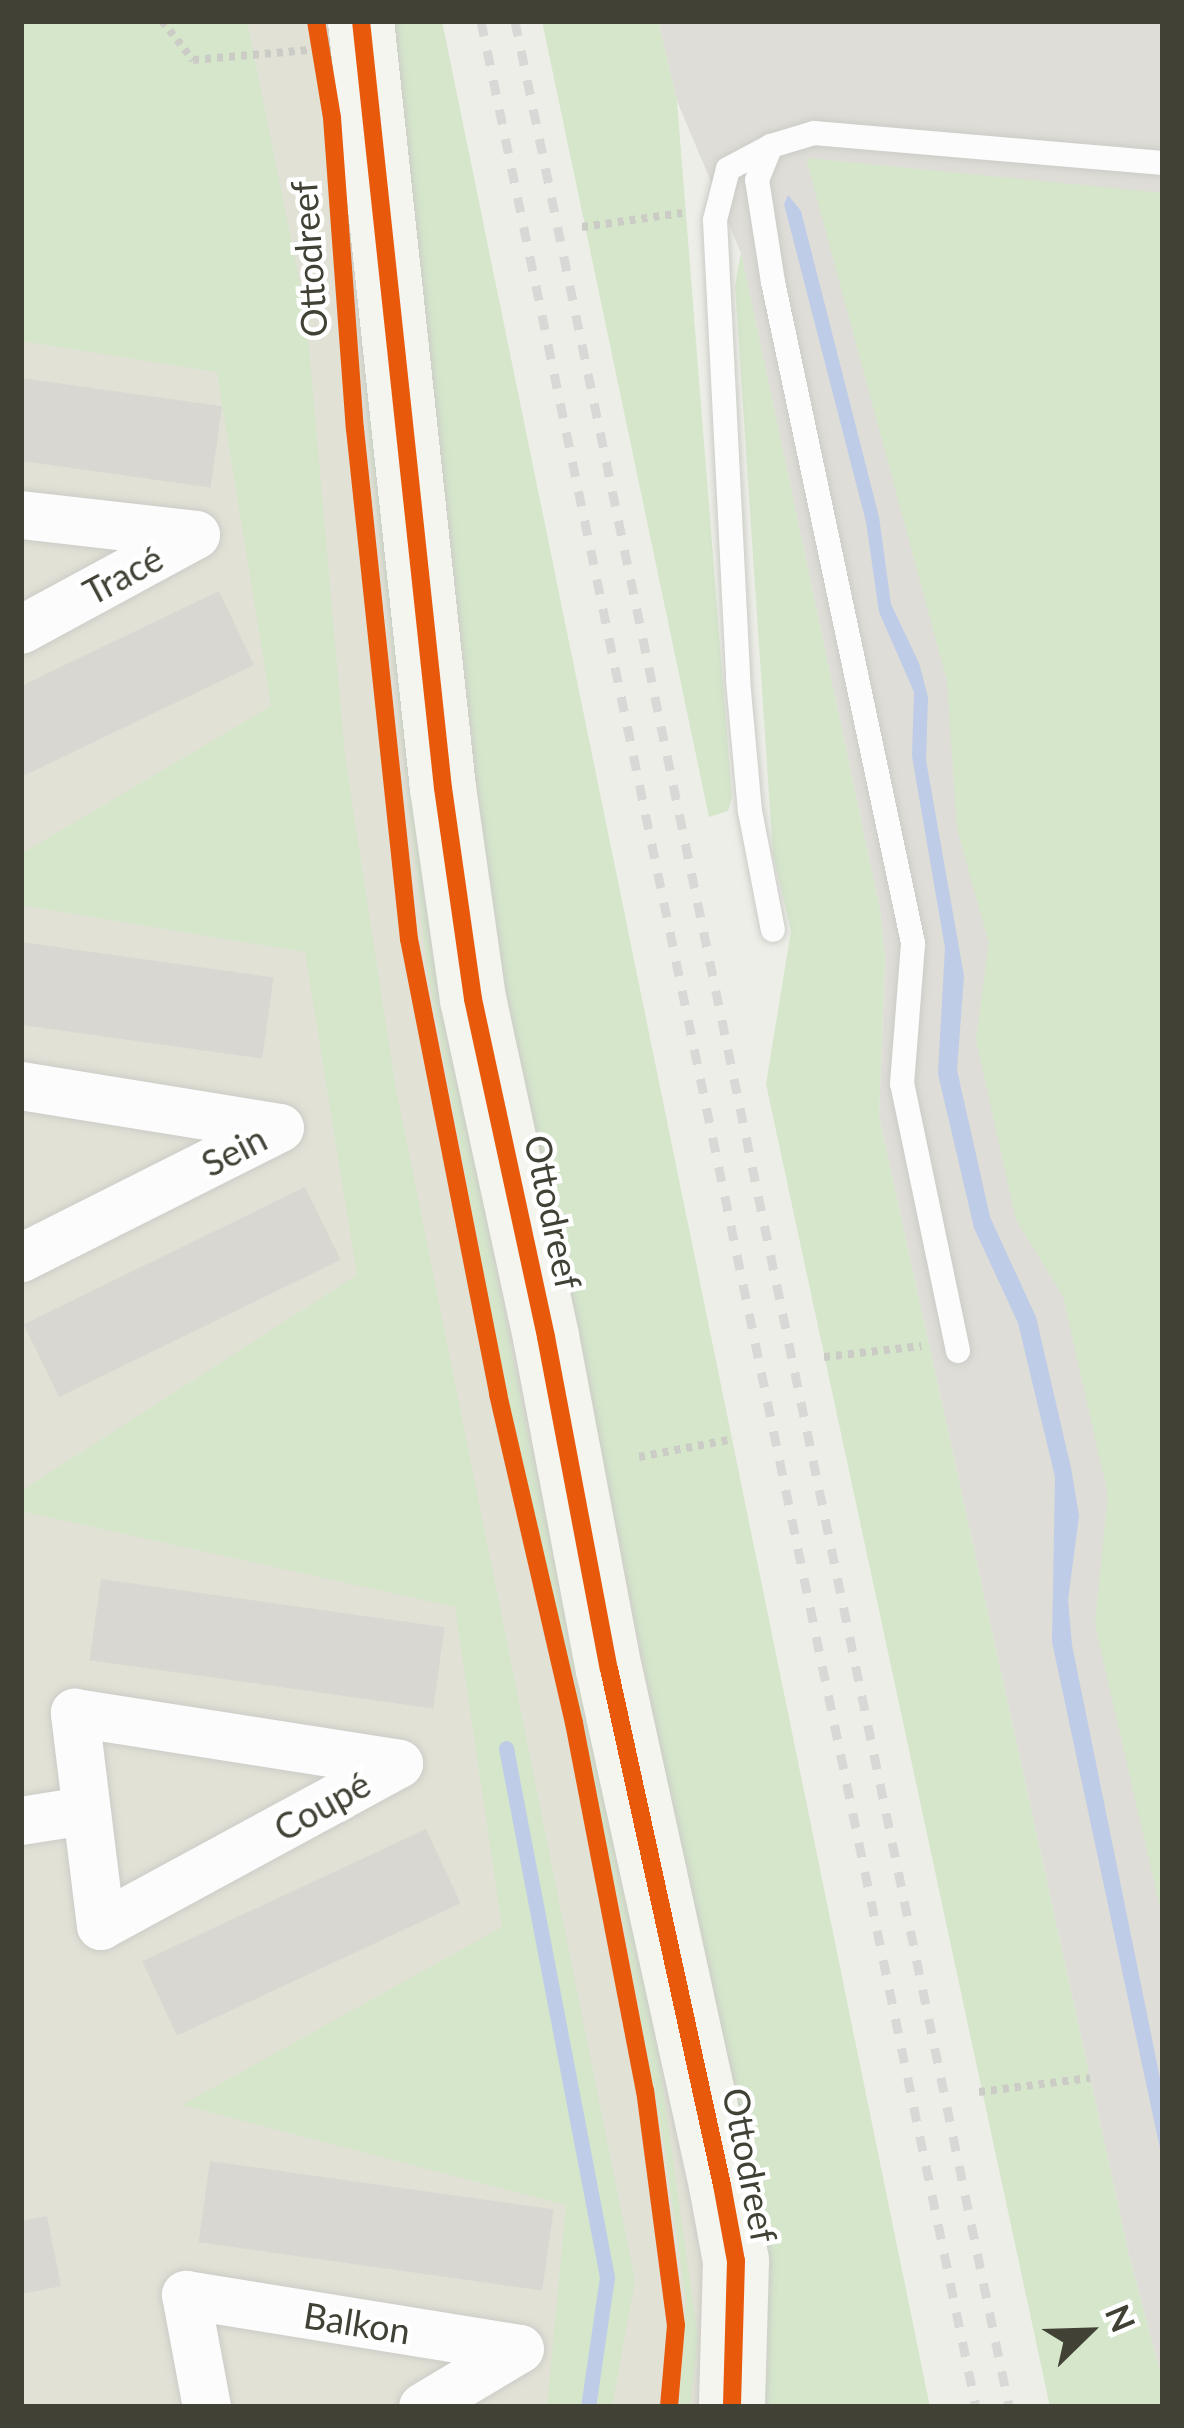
<!DOCTYPE html>
<meta charset="utf-8">
<style>
body{margin:0}
#map{position:relative;width:1184px;height:2428px;overflow:hidden;background:#eeeee9;font-family:Lato,sans-serif}
div>[style]{position:absolute}
.residential>*{inset:0;background:#e1e1d6}
.industrial>*{inset:0;background:#deddd7}
.green>*{inset:0;background:#d5e6cb}
.water>*{inset:0;background:#becce8}
.stream>*{height:15px;margin:-7.5px;padding:0 7.5px;transform-origin:7.5px;border-radius:7.5px;background:#becce8}
.building>*{inset:0;background:#d8d7d1;transform-origin:0 0}
.path>*{height:8px;margin-top:-4px;transform-origin:0;background:repeating-linear-gradient(90deg,#ccccc7 0 6px,transparent 0 12px)}
.roads{filter:drop-shadow(0 0 3px #ccccc7) drop-shadow(0 0 3px #ccccc7)}
.lane>*{height:24px;margin:-12px;padding:0 12px;transform-origin:12px;border-radius:12px;background:#fcfcfc}
.street>*{height:48px;margin:-24px;padding:0 24px;transform-origin:24px;border-radius:24px;background:#fcfcfc}
.secondary>*{height:66px;margin:-33px;padding:0 33px;transform-origin:33px;border-radius:33px;background:#f4f5ee}
.rail>*{height:9px;margin-top:-4.5px;transform-origin:0;background:repeating-linear-gradient(90deg,#d8d8d7 0 15px,transparent 0 30px)}
.cycleway>*{height:18px;margin:-9px;padding:0 9px;transform-origin:9px;border-radius:9px;background:#e8590c}
span{translate:-50% -50%;white-space:nowrap;text-align:center;line-height:1.15;-webkit-text-stroke:9px #fff;paint-order:stroke}
.street-label{font-size:36px;color:#424136}
.frame{position:absolute;inset:0;border:24px solid #424136;pointer-events:none}
.north{position:absolute;left:1028px;top:2272px;width:120px;height:120px;-webkit-text-stroke:9px #fff;paint-order:stroke;rotate:67deg;font-size:33px;font-weight:700;line-height:48px;text-align:center;color:#424136}
.north::after{content:'';display:block;margin:auto;width:42px;height:54px;background:#424136;clip-path:polygon(50% 0,100% 100%,50% 72%,0 100%)}
</style>
<div id="map">
<div class="residential">
<i style="clip-path:polygon(21px 21px,413px 21px,813px 2407px,21px 2407px)"></i>
</div>
<div class="industrial">
<i style="clip-path:polygon(658px 21px,1163px 21px,1163px 2383px,1129px 2255px,879px 1117px,885px 959px,880px 910px,741px 253px,677px 101px)"></i>
</div>
<div class="green">
<i style="clip-path:polygon(21px 21px,247px 21px,306px 314px,345px 756px,395px 1084px,635px 2280px,612px 2407px,547px 2407px,566px 2205px,182px 2105px,502px 1927px,455px 1607px,21px 1511px,21px 1491px,357px 1275px,305px 952px,21px 905px,21px 854px,271px 706px,217px 372px,21px 341px)"></i>
<i style="clip-path:polygon(394px 21px,442px 21px,930px 2407px,762px 2407px,768px 2359px,752px 2192px,493px 932px)"></i>
<i style="clip-path:polygon(542px 21px,658px 21px,677px 101px,732px 797px,728px 811px,709px 817px)"></i>
<i style="clip-path:polygon(347px 147px,463px 1092px,525px 1420px,587px 1684px,657px 2045px,698px 2339px,690px 2407px,679px 2407px,686px 2302px,664px 2145px,621px 1912px,511px 1423px,427px 969px,369px 439px)"></i>
<i style="clip-path:polygon(806px 158px,1163px 193px,1163px 1920px,1095px 1625px,1108px 1495px,1063px 1296px,1016px 1220px,976px 1039px,989px 944px,957px 828px,947px 681px)"></i>
<i style="clip-path:polygon(741px 252px,880px 910px,885px 958px,879px 1117px,1129px 2255px,1163px 2383px,1163px 2407px,1050px 2407px,766px 1084px,791px 931px,773px 855px,735px 286px)"></i>
</div>
<div class="water">
<i style="clip-path:polygon(788px 195px,801px 211px,879px 517px,891px 604px,919px 663px,928px 697px,926px 760px,964px 976px,957px 1070px,990px 1217px,1036px 1317px,1071px 1468px,1079px 1516px,1068px 1600px,1072px 1645px,1163px 2093px,1162px 2158px,1052px 1642px,1055px 1477px,1018px 1323px,974px 1228px,938px 1074px,945px 948px,912px 756px,914px 692px,879px 612px,866px 522px,784px 204px)"></i>
</div>
<div class="stream">
<i style="left:506px;top:1748px;width:539px;rotate:79.19deg"></i>
<i style="left:607px;top:2277px;width:131px;rotate:98.3deg"></i>
</div>
<div class="building">
<i style="left:21px;top:378px;width:203px;height:82px;rotate:8deg"></i>
<i style="clip-path:polygon(219px 591px,254px 665px,21px 777px,21px 686px)"></i>
<i style="left:21px;top:942px;width:255px;height:82px;rotate:8deg"></i>
<i style="left:305px;top:1187px;width:81px;height:313px;rotate:64deg"></i>
<i style="left:101px;top:1579px;width:347px;height:82px;rotate:8deg"></i>
<i style="left:426px;top:1829px;width:82px;height:313px;rotate:65deg"></i>
<i style="left:210px;top:2161px;width:347px;height:82px;rotate:8deg"></i>
<i style="clip-path:polygon(47px 2216px,61px 2286px,21px 2294px,21px 2221px)"></i>
</div>
<div class="path">
<i style="left:162px;top:21px;width:50px;rotate:51.5deg"></i>
<i style="left:193px;top:60px;width:116px;rotate:-4.9deg"></i>
<i style="left:582px;top:227px;width:101px;rotate:-8deg"></i>
<i style="left:824px;top:1357px;width:98px;rotate:-6.5deg"></i>
<i style="left:639px;top:1457px;width:96px;rotate:-10.8deg"></i>
<i style="left:979px;top:2092px;width:112px;rotate:-7.2deg"></i>
</div>
<div class="roads">
<div class="lane">
<i style="left:771px;top:146px;width:49px;rotate:151.9deg"></i>
<i style="left:728px;top:169px;width:53px;rotate:104.3deg"></i>
<i style="left:715px;top:220px;width:461px;rotate:87.1deg"></i>
<i style="left:738px;top:680px;width:132px;rotate:84.8deg"></i>
<i style="left:750px;top:811px;width:121px;rotate:79.1deg"></i>
<i style="left:958px;top:1351px;width:273px;rotate:-101.8deg"></i>
<i style="left:902px;top:1084px;width:141px;rotate:-85.5deg"></i>
<i style="left:913px;top:943px;width:676px;rotate:-101.96deg"></i>
<i style="left:773px;top:282px;width:103px;rotate:-98.9deg"></i>
<i style="left:757px;top:180px;width:37px;rotate:-68deg"></i>
<i style="left:771px;top:146px;width:45px;rotate:-16.8deg"></i>
<i style="left:814px;top:133px;width:350px;rotate:4.9deg"></i>
</div>
<div class="street">
<i style="left:21px;top:515px;width:176px;rotate:6.5deg"></i>
<i style="left:196px;top:535px;width:199px;rotate:151.5deg"></i>
<i style="left:21px;top:1086px;width:262px;rotate:9.2deg"></i>
<i style="left:280px;top:1128px;width:290px;rotate:153.3deg"></i>
<i style="left:75px;top:1713px;width:328px;rotate:8.9deg"></i>
<i style="left:399px;top:1764px;width:339px;rotate:151.5deg"></i>
<i style="left:101px;top:1926px;width:215px;rotate:-97deg"></i>
<i style="left:21px;top:1821px;width:64px;rotate:-9deg"></i>
<i style="left:207px;top:2407px;width:114px;rotate:-100.6deg"></i>
<i style="left:186px;top:2295px;width:338px;rotate:9.2deg"></i>
<i style="left:520px;top:2349px;width:113px;rotate:149.1deg"></i>
</div>
<div class="secondary">
<i style="left:361px;top:21px;width:771px;rotate:83.9deg"></i>
<i style="left:443px;top:788px;width:213px;rotate:81.9deg"></i>
<i style="left:473px;top:999px;width:346px;rotate:77.8deg"></i>
<i style="left:546px;top:1337px;width:338px;rotate:79.3deg"></i>
<i style="left:609px;top:1669px;width:528px;rotate:77.65deg"></i>
<i style="left:722px;top:2185px;width:77px;rotate:79.6deg"></i>
<i style="left:736px;top:2261px;width:146px;rotate:91.6deg"></i>
</div>
</div>
<div class="rail">
<i style="left:481px;top:21px;width:2437px;rotate:78.28deg"></i>
<i style="left:515px;top:21px;width:2437px;rotate:78.3deg"></i>
</div>
<div class="cycleway">
<i style="left:316px;top:21px;width:98px;rotate:80.6deg"></i>
<i style="left:332px;top:118px;width:312px;rotate:85.8deg"></i>
<i style="left:355px;top:429px;width:513px;rotate:83.96deg"></i>
<i style="left:409px;top:939px;width:464px;rotate:78.9deg"></i>
<i style="left:498px;top:1394px;width:338px;rotate:77deg"></i>
<i style="left:574px;top:1723px;width:374px;rotate:79.1deg"></i>
<i style="left:645px;top:2090px;width:237px;rotate:82.5deg"></i>
<i style="left:676px;top:2325px;width:82px;rotate:94.9deg"></i>
<i style="left:361px;top:21px;width:771px;rotate:83.9deg"></i>
<i style="left:443px;top:788px;width:213px;rotate:81.9deg"></i>
<i style="left:473px;top:999px;width:346px;rotate:77.8deg"></i>
<i style="left:546px;top:1337px;width:338px;rotate:79.3deg"></i>
<i style="left:609px;top:1669px;width:528px;rotate:77.65deg"></i>
<i style="left:722px;top:2185px;width:77px;rotate:79.6deg"></i>
<i style="left:736px;top:2261px;width:146px;rotate:91.6deg"></i>
</div>
<div class="street-label">
<span style="left:309px;top:259px;rotate:-94deg">Ottodreef</span>
<span style="left:123px;top:575px;rotate:-28deg">Tracé</span>
<span style="left:234px;top:1151px;rotate:-27deg">Sein</span>
<span style="left:553px;top:1212px;rotate:78deg">Ottodreef</span>
<span style="left:322px;top:1806px;rotate:-29deg">Coupé</span>
<span style="left:750px;top:2165px;rotate:79deg">Ottodreef</span>
<span style="left:357px;top:2323px;rotate:9deg">Balkon</span>
</div>
<div class="frame"></div>
<div class="north">N</div>
</div>
